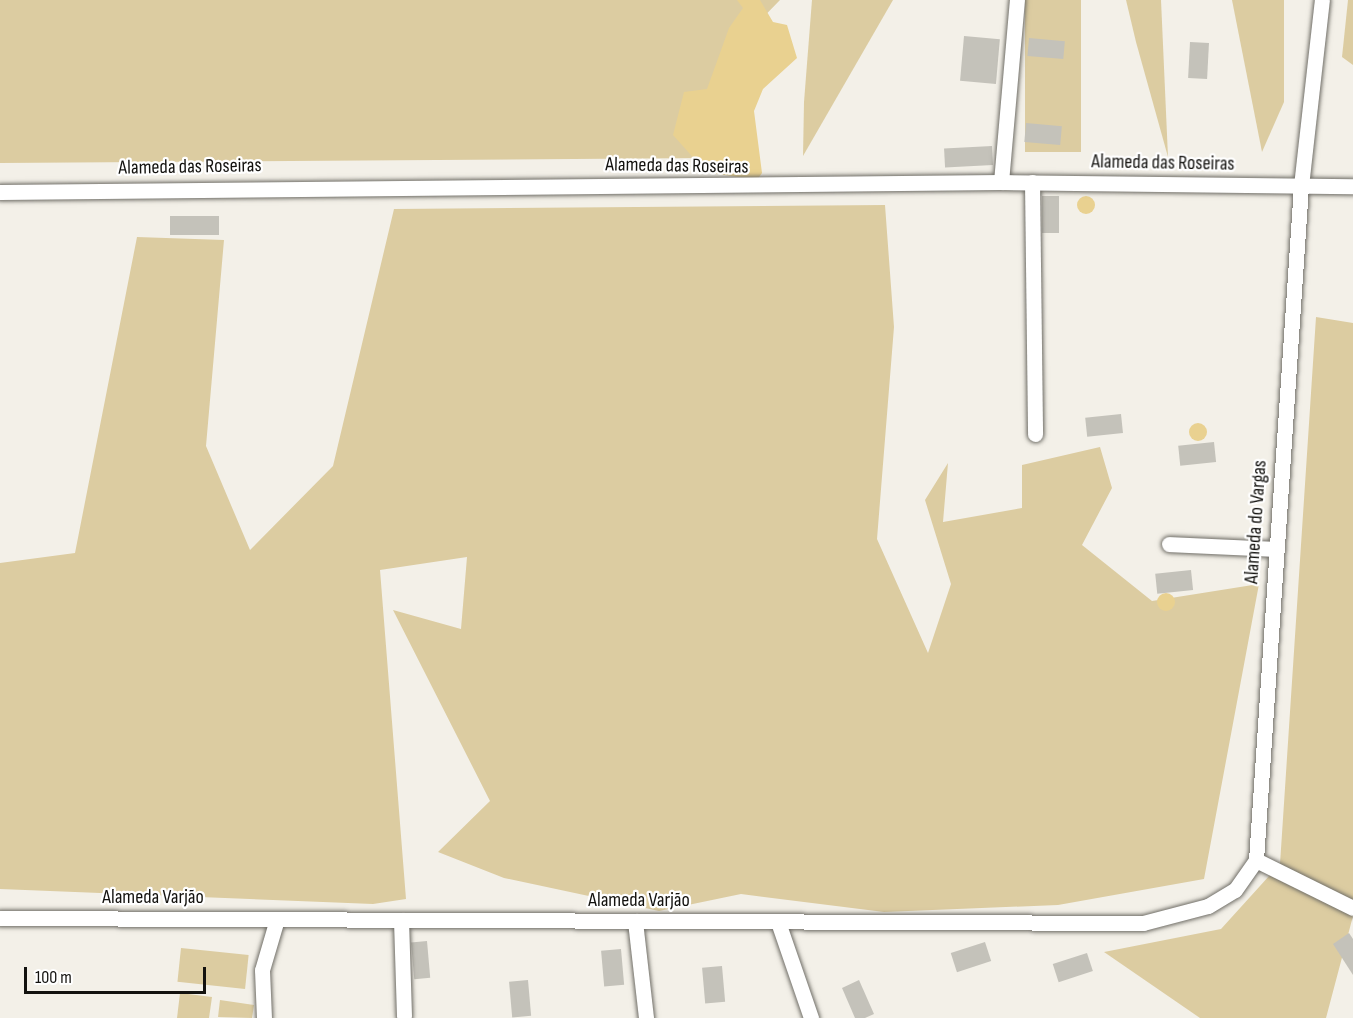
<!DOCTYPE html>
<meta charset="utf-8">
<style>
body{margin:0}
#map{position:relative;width:1353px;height:1018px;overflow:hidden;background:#f3f0e8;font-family:"Sofia Sans Condensed",sans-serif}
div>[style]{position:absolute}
.green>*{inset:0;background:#dccca1;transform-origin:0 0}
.water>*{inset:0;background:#e9d190}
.round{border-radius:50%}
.building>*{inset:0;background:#c4c2ba;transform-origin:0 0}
.roads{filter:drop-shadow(0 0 2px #706e67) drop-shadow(0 0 2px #706e67)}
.minor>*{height:15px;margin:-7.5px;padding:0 7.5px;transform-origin:7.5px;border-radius:7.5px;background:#fff}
span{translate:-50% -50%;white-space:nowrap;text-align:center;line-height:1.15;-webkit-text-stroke:4.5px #fff;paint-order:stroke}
.street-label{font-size:20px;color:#13120f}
.scale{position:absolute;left:24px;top:967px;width:182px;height:27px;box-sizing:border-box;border:3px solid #13120f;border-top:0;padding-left:8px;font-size:18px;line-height:21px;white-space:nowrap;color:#13120f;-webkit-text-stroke:4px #fff;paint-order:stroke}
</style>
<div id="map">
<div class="green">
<i style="clip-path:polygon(0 0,780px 0,737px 44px,705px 158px,0 163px)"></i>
<i style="clip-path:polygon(812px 0,893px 0,803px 156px,804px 102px)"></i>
<i style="left:1025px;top:0;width:56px;height:152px"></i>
<i style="clip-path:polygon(1126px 0,1161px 0,1168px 157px,1136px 42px)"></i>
<i style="clip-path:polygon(1232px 0,1284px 0,1284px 102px,1262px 152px)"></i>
<i style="clip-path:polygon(1348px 0,1353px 0,1353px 65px,1342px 57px)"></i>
<i style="clip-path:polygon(885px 205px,894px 327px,877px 539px,928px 653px,951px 584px,925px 500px,948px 463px,943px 522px,1022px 508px,1022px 465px,1100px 447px,1112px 488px,1082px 545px,1152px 601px,1259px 584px,1204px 879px,1058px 905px,884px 912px,741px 894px,659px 911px,504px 878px,438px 852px,490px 801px,393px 610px,461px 629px,467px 557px,380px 570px,406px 899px,373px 904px,0 889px,0 563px,75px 553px,137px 237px,224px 240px,206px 446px,250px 550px,333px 466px,394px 209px)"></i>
<i style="clip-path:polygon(1316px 317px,1353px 323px,1353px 916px,1326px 1018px,1200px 1018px,1104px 952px,1221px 929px,1280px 864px)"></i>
<i style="left:181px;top:948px;width:68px;height:34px;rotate:6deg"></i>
<i style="clip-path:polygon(180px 993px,212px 997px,209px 1018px,177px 1018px)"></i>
<i style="clip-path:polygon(220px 1000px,254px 1005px,252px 1018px,218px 1017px)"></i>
</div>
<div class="water">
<i style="clip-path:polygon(737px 0,760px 0,773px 22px,787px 25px,797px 58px,763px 89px,754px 111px,762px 173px,757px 180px,706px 172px,673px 135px,684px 92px,707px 89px,729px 28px,743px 8px)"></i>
<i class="round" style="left:1077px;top:196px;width:18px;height:18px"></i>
<i class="round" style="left:1189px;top:423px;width:18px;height:18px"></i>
<i class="round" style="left:1157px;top:593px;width:18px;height:18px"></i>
</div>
<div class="building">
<i style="left:964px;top:36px;width:36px;height:45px;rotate:5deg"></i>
<i style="left:1029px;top:38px;width:36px;height:18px;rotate:5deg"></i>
<i style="left:1190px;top:42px;width:19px;height:36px;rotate:3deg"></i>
<i style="left:1026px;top:123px;width:36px;height:19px;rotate:5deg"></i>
<i style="left:992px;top:146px;width:19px;height:48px;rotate:87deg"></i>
<i style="left:1042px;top:196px;width:17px;height:37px"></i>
<i style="left:219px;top:216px;width:19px;height:49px;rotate:90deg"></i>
<i style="left:1121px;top:414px;width:19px;height:36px;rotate:84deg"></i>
<i style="left:1214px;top:442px;width:20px;height:36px;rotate:84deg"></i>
<i style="left:1191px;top:570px;width:20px;height:36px;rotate:84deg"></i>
<i style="clip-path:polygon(1349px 933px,1353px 939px,1353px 975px,1333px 944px)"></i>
<i style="left:427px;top:941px;width:37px;height:16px;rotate:85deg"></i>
<i style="left:985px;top:942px;width:20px;height:36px;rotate:72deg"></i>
<i style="left:621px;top:949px;width:36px;height:20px;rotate:85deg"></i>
<i style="left:1087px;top:953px;width:19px;height:36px;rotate:72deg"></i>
<i style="left:722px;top:966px;width:36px;height:20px;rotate:85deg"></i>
<i style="left:528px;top:980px;width:36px;height:19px;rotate:85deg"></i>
<i style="clip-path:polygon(859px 980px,874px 1014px,865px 1018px,855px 1018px,842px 988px)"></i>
</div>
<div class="roads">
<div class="minor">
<i style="left:1001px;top:182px;width:183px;rotate:-85deg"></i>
<i style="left:1032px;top:182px;width:252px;rotate:89.3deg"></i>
<i style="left:0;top:192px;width:1001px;rotate:-0.57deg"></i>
<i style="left:1001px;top:182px;width:352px;rotate:0.7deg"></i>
<i style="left:1169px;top:544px;width:106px;rotate:2.7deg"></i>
<i style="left:1256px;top:860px;width:676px;rotate:-86.18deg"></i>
<i style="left:1301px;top:186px;width:187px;rotate:-83.6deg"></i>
<i style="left:1256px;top:860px;width:108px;rotate:26.3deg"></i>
<i style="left:0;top:918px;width:1143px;rotate:0.25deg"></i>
<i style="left:1143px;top:923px;width:67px;rotate:-14.7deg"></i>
<i style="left:1208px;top:906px;width:31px;rotate:-31deg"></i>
<i style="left:1235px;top:890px;width:37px;rotate:-55deg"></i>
<i style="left:401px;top:920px;width:96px;rotate:88.2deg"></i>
<i style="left:635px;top:921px;width:98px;rotate:83.5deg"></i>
<i style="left:778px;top:922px;width:102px;rotate:71deg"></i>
<i style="left:264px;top:1018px;width:48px;rotate:-92.4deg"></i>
<i style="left:262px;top:970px;width:53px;rotate:-73.6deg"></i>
</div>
</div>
<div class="street-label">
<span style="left:1163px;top:163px;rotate:1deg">Alameda das Roseiras</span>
<span style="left:677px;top:166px;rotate:1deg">Alameda das Roseiras</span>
<span style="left:190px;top:167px;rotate:-1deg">Alameda das Roseiras</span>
<span style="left:1256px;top:522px;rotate:-86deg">Alameda do Vargas</span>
<span style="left:153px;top:897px">Alameda Varjão</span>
<span style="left:639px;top:900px">Alameda Varjão</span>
</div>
<div class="scale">100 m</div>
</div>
